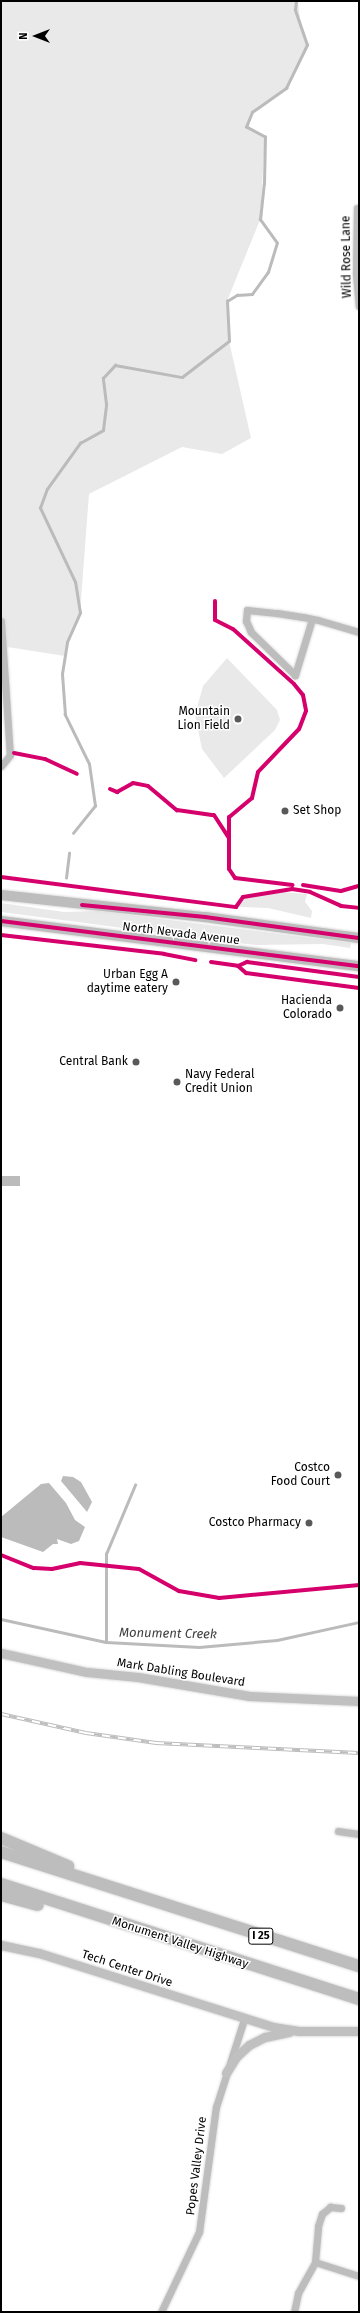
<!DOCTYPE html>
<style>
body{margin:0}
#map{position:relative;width:360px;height:2313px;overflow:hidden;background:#fff;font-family:"Fira Sans",sans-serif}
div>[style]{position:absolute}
.green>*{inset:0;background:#e9e9e9}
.water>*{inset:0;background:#bbb;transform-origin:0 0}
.stream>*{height:2.5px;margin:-1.25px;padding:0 1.25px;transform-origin:1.25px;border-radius:1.25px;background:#bbb}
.roads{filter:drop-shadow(0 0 1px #dbdbdb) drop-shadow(0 0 1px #dbdbdb)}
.street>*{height:7px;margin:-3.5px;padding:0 3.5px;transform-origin:3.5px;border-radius:3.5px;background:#bdbdbd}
.secondary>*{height:9px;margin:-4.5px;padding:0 4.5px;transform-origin:4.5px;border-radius:4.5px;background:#c0c0c0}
.primary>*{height:10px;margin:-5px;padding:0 5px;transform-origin:5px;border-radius:5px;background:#bdbdbd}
.highway>*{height:12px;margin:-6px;padding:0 6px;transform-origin:6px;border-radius:6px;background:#bdbdbd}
.rail>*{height:4px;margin-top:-2px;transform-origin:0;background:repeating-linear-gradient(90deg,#fff 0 8px,#bdbdbd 0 16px);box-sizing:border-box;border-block:1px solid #bdbdbd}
.cycleway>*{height:4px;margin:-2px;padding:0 2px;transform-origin:2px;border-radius:2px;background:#d6006c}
.dots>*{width:11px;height:11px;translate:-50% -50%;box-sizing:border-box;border:2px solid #fff;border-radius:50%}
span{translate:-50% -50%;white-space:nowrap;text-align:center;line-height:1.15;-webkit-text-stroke:3px #fff;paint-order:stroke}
.shield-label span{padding:1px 3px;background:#fff;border:1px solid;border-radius:3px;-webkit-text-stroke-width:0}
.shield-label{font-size:11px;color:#000;font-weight:700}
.street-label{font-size:12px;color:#000}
.poi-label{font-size:12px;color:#000}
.right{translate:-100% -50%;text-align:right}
.left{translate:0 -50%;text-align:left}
.water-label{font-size:13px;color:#3f3f3f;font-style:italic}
.frame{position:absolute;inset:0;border:2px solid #000;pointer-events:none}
.north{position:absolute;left:16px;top:16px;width:40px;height:40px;-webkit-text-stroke:3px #fff;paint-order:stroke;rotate:270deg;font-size:11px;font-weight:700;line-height:16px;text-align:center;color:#000}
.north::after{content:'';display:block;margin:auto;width:14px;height:18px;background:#000;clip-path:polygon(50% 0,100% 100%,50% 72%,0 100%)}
</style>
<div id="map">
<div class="green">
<i style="clip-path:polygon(1px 1px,298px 1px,301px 28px,307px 45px,286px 88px,252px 112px,246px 127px,265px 137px,260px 220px,227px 301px,229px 341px,251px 438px,222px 454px,182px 447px,89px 494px,80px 613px,67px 642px,65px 656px,1px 646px)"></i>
<i style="clip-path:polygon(227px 658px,277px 710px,280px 720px,275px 730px,224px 778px,202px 749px,195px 715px,203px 686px)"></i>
<i style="clip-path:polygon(281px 892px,307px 894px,305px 902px,312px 911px,311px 918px,268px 908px,239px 907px,241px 901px,247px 898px)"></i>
<i style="clip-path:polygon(1px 903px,64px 912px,98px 911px,351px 943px,350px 948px,323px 944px,257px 945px,229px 942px,1px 912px)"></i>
</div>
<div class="water">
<i style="left:20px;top:1176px;width:10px;height:19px;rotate:90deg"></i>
<i style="clip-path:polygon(63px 1476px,73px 1477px,81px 1482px,92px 1502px,87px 1512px,61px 1481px)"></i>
<i style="clip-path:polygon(49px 1483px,66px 1503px,75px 1520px,85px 1527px,79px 1541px,71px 1544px,57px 1539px,58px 1544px,53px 1544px,43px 1552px,1px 1537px,1px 1517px,41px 1484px)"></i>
</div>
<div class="stream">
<i style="left:73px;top:833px;width:35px;rotate:-51deg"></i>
<i style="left:95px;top:806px;width:42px;rotate:-98.1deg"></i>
<i style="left:89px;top:764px;width:55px;rotate:-116.1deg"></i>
<i style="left:65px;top:715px;width:41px;rotate:-94.2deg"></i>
<i style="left:62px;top:674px;width:32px;rotate:-81deg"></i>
<i style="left:67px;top:642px;width:32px;rotate:-66deg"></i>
<i style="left:80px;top:613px;width:31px;rotate:-99deg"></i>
<i style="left:75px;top:582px;width:82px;rotate:-115.3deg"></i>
<i style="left:40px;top:508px;width:20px;rotate:-70deg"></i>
<i style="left:47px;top:489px;width:57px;rotate:-54.3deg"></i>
<i style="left:80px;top:443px;width:26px;rotate:-29deg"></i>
<i style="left:103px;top:430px;width:26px;rotate:-83deg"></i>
<i style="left:106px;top:404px;width:26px;rotate:-97deg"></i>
<i style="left:103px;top:378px;width:18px;rotate:-47deg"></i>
<i style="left:115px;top:365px;width:68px;rotate:10.2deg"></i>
<i style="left:182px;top:377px;width:59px;rotate:-37.5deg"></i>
<i style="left:229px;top:341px;width:40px;rotate:-92.9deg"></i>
<i style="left:227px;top:301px;width:12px;rotate:-31deg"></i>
<i style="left:237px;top:295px;width:15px;rotate:-4deg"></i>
<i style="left:252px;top:294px;width:27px;rotate:-54deg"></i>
<i style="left:268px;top:272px;width:30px;rotate:-73deg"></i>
<i style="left:277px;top:243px;width:29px;rotate:-126deg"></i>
<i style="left:260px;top:220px;width:36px;rotate:-84deg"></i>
<i style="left:264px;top:184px;width:47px;rotate:-88.8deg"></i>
<i style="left:265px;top:137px;width:21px;rotate:-152deg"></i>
<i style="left:246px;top:127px;width:16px;rotate:-68deg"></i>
<i style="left:252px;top:112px;width:42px;rotate:-35.2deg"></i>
<i style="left:286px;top:88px;width:48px;rotate:-64deg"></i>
<i style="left:307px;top:45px;width:37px;rotate:-109deg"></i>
<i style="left:295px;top:10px;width:9px;rotate:-84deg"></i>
<i style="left:66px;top:878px;width:25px;rotate:-83deg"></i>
<i style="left:1px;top:1619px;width:107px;rotate:12.4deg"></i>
<i style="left:106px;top:1642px;width:93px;rotate:3.1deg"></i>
<i style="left:199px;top:1647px;width:78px;rotate:-5.1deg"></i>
<i style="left:277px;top:1640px;width:84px;rotate:-12.4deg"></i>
<i style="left:106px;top:1642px;width:88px;rotate:-90deg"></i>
<i style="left:106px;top:1554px;width:75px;rotate:-67.2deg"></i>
</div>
<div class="roads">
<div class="street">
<i style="left:357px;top:208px;width:66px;rotate:90.9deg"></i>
<i style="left:356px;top:274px;width:32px;rotate:85deg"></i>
<i style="left:312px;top:619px;width:59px;rotate:106.9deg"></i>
<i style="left:295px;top:675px;width:62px;rotate:-135.7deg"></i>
<i style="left:251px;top:632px;width:12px;rotate:-114deg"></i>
<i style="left:246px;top:621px;width:11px;rotate:-85deg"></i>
<i style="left:247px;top:610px;width:30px;rotate:6deg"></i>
<i style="left:277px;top:613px;width:26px;rotate:9deg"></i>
<i style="left:303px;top:617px;width:15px;rotate:11deg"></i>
<i style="left:318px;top:620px;width:43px;rotate:16.3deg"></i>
<i style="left:1px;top:621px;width:134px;rotate:86.2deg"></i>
<i style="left:10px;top:755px;width:14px;rotate:129deg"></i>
<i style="left:338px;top:1831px;width:21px;rotate:8deg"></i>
<i style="left:315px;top:2262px;width:46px;rotate:17.7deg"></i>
<i style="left:161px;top:2312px;width:89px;rotate:-64.6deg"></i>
<i style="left:199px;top:2232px;width:126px;rotate:-82.3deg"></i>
<i style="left:216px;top:2107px;width:92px;rotate:-72.3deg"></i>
<i style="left:294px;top:2312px;width:19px;rotate:-78deg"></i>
<i style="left:298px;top:2293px;width:35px;rotate:-61deg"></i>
<i style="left:315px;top:2262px;width:36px;rotate:-85deg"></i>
<i style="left:318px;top:2226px;width:13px;rotate:-72deg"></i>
<i style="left:322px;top:2214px;width:11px;rotate:-41deg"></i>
<i style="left:330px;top:2207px;width:11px;rotate:5deg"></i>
</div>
<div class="secondary">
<i style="left:1px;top:1653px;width:88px;rotate:12.5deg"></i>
<i style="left:87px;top:1672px;width:51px;rotate:5.6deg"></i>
<i style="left:138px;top:1677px;width:113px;rotate:9.7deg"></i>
<i style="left:249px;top:1696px;width:110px;rotate:2.6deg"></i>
<i style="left:1px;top:1945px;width:39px;rotate:12deg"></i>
<i style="left:39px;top:1953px;width:245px;rotate:17.5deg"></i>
<i style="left:273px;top:2027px;width:26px;rotate:9deg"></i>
<i style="left:299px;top:2031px;width:60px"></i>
<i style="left:226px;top:2073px;width:19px;rotate:-58deg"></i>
<i style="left:236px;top:2057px;width:18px;rotate:-43deg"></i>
<i style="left:249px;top:2045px;width:18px;rotate:-27deg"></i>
<i style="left:265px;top:2037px;width:25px;rotate:-12deg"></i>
</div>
<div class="primary">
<i style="left:1px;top:895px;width:205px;rotate:6.2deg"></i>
<i style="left:205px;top:917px;width:155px;rotate:7.8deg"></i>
<i style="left:1px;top:921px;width:361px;rotate:7.2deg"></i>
</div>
<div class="highway">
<i style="left:1px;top:1838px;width:73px;rotate:22.7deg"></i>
<i style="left:1px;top:1852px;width:376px;rotate:17.7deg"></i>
<i style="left:1px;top:1884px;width:376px;rotate:17.8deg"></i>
<i style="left:1px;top:1895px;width:38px;rotate:15deg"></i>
</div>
</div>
<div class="rail">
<i style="left:1px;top:1714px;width:87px;rotate:12.6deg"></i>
<i style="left:86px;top:1733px;width:71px;rotate:8.1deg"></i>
<i style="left:156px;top:1743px;width:203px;rotate:2.8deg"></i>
</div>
<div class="cycleway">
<i style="left:215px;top:601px;width:19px;rotate:90deg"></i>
<i style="left:215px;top:620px;width:20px;rotate:27deg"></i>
<i style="left:233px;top:629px;width:82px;rotate:42deg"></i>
<i style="left:294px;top:684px;width:14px;rotate:51deg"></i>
<i style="left:303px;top:695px;width:16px;rotate:79deg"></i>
<i style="left:306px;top:711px;width:19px;rotate:111deg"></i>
<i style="left:299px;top:729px;width:59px;rotate:133.6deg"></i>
<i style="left:258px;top:772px;width:27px;rotate:103deg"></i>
<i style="left:252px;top:798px;width:30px;rotate:140deg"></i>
<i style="left:229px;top:817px;width:52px;rotate:90deg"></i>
<i style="left:229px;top:869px;width:11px;rotate:56deg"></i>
<i style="left:235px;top:878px;width:58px;rotate:6.9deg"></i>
<i style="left:14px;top:753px;width:32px;rotate:11deg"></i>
<i style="left:45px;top:759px;width:35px;rotate:25deg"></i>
<i style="left:110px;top:789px;width:8px;rotate:23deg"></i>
<i style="left:117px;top:792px;width:18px;rotate:-29deg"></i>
<i style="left:133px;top:783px;width:15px;rotate:11deg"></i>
<i style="left:148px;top:786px;width:38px;rotate:40deg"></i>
<i style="left:177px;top:810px;width:37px;rotate:8deg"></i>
<i style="left:214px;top:815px;width:27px;rotate:57deg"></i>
<i style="left:1px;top:877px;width:237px;rotate:7.3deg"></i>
<i style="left:236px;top:907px;width:12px;rotate:-55deg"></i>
<i style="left:243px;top:897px;width:50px;rotate:-9.3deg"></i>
<i style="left:292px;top:889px;width:18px;rotate:9deg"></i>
<i style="left:310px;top:892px;width:34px;rotate:24deg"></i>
<i style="left:341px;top:906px;width:18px;rotate:6deg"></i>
<i style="left:303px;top:885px;width:38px;rotate:9deg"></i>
<i style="left:341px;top:891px;width:19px;rotate:-16deg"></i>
<i style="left:82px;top:905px;width:124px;rotate:5.6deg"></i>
<i style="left:205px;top:917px;width:155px;rotate:7.8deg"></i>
<i style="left:1px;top:921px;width:361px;rotate:7.2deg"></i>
<i style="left:1px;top:935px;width:164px;rotate:6.6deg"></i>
<i style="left:164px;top:954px;width:32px;rotate:11deg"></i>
<i style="left:211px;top:962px;width:27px;rotate:8deg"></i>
<i style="left:238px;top:966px;width:10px;rotate:-24deg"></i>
<i style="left:247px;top:962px;width:113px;rotate:7.6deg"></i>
<i style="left:238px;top:966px;width:11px;rotate:41deg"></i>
<i style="left:246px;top:973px;width:114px;rotate:7.6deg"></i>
<i style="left:1px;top:1555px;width:35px;rotate:22deg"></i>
<i style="left:34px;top:1568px;width:18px;rotate:3deg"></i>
<i style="left:52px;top:1569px;width:29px;rotate:-12deg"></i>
<i style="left:80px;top:1563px;width:59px;rotate:5.8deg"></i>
<i style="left:139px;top:1569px;width:46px;rotate:28.8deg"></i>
<i style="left:179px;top:1591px;width:41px;rotate:9.9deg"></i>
<i style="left:219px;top:1598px;width:141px;rotate:-5.3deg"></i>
</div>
<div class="dots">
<i style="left:238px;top:719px;background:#595959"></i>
<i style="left:285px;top:811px;background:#595959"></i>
<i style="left:176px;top:982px;background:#595959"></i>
<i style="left:340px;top:1008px;background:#595959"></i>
<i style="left:136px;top:1062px;background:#595959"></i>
<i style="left:177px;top:1082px;background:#595959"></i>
<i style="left:338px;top:1475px;background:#595959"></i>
<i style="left:309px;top:1523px;background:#595959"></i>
</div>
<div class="shield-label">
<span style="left:261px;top:1936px">I 25</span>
</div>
<div class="street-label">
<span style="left:347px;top:257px;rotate:-91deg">Wild Rose Lane</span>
<span style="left:181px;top:934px;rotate:7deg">North Nevada Avenue</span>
<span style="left:181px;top:1673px;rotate:9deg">Mark Dabling Boulevard</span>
<span style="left:180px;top:1943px;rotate:18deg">Monument Valley Highway</span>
<span style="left:127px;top:1969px;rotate:18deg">Tech Center Drive</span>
<span style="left:197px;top:2166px;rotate:-83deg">Popes Valley Drive</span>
</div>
<div class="poi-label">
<span class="right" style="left:230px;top:719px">Mountain<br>Lion Field</span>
<span class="left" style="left:293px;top:811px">Set Shop</span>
<span class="right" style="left:168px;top:982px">Urban Egg A<br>daytime eatery</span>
<span class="right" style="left:332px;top:1008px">Hacienda<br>Colorado</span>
<span class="right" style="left:128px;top:1062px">Central Bank</span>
<span class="left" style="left:185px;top:1082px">Navy Federal<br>Credit Union</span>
<span class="right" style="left:330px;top:1475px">Costco<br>Food Court</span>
<span class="right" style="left:301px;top:1523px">Costco Pharmacy</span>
</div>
<div class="water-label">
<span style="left:168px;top:1634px;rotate:1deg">Monument Creek</span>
</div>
<div class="frame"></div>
<div class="north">N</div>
</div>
